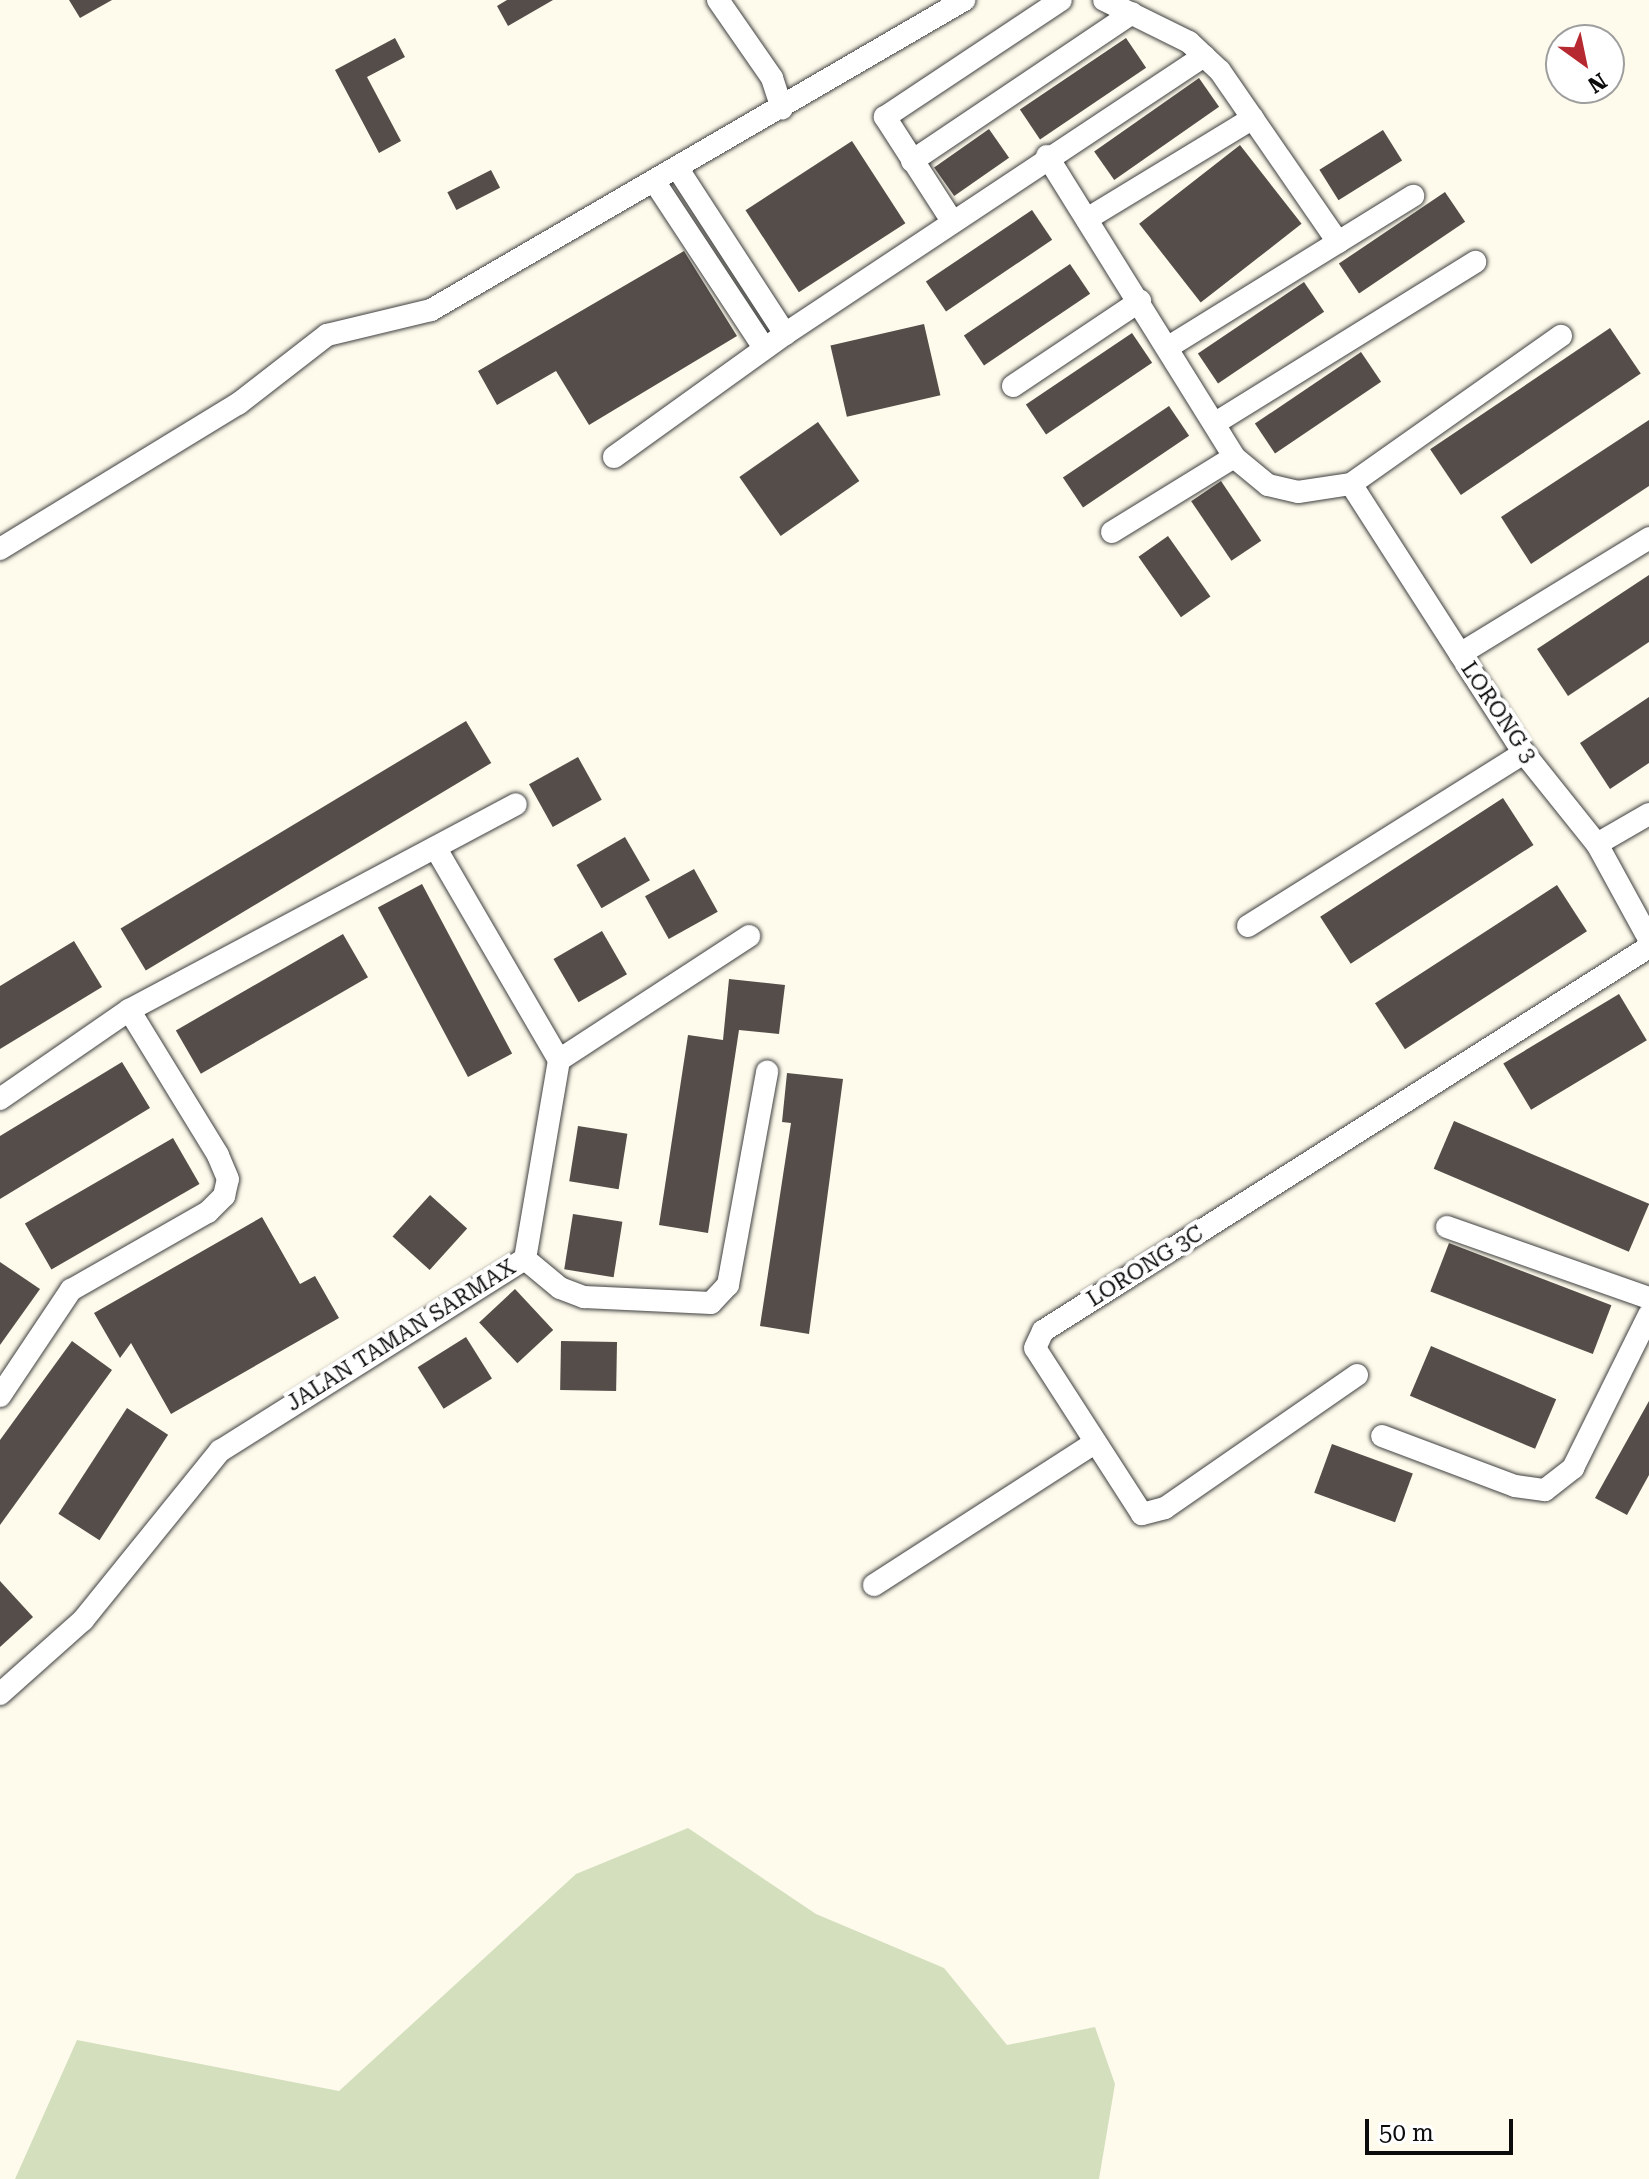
<!DOCTYPE html>
<style>
body{margin:0}
#map{position:relative;width:1649px;height:2179px;overflow:hidden;background:#fefbec;font-family:"Roboto Serif",serif}
div>[style]{position:absolute}
.cemetery>*{inset:0;background:#d4dfbe}
.building>*{inset:0;background:#544d49;transform-origin:0 0}
.roads{filter:drop-shadow(0 0 2px #3f3f3f) drop-shadow(0 0 2px #3f3f3f)}
.minor>*{height:22px;margin:-11px;padding:0 11px;transform-origin:11px;border-radius:11px;background:#fff}
span{translate:-50% -50%;white-space:nowrap;text-align:center;line-height:1.15;-webkit-text-stroke:8px #fff;paint-order:stroke}
.street-label{font-size:22px;color:#0c0c0c}
.north{position:absolute;left:1545px;top:24px;width:80px;height:80px;box-sizing:border-box;background:#fff;border:2px solid #9e9e9e;border-radius:50%;rotate:147deg;font-size:22px;font-weight:700;line-height:32px;text-align:center;color:#0c0c0c}
.north::after{content:'';display:block;margin:auto;width:28px;height:36px;background:#b72930;clip-path:polygon(50% 0,100% 100%,50% 72%,0 100%)}
.scale{position:absolute;left:1365px;top:2119px;width:148px;height:36px;box-sizing:border-box;border:4px solid #0c0c0c;border-top:0;padding-left:10px;font-size:24px;line-height:28px;white-space:nowrap;color:#0c0c0c;-webkit-text-stroke:6px #fff;paint-order:stroke}
</style>
<div id="map">
<div class="cemetery">
<i style="clip-path:polygon(688px 1828px,816px 1914px,944px 1968px,1007px 2045px,1095px 2027px,1115px 2084px,1099px 2179px,15px 2179px,77px 2040px,339px 2091px,576px 1874px)"></i>
</div>
<div class="building">
<i style="clip-path:polygon(69px 0,112px 0,80px 18px)"></i>
<i style="clip-path:polygon(507px 0,553px 0,508px 26px,497px 6px)"></i>
<i style="clip-path:polygon(395px 38px,405px 57px,367px 77px,401px 141px,379px 153px,335px 70px)"></i>
<i style="left:1126px;top:38px;width:36px;height:128px;rotate:56deg"></i>
<i style="left:1199px;top:78px;width:35px;height:128px;rotate:55deg"></i>
<i style="left:989px;top:129px;width:35px;height:67px;rotate:55deg"></i>
<i style="left:1383px;top:130px;width:36px;height:75px;rotate:58deg"></i>
<i style="left:852px;top:141px;width:98px;height:127px;rotate:57deg"></i>
<i style="left:1240px;top:145px;width:100px;height:128px;rotate:52deg"></i>
<i style="left:491px;top:170px;width:20px;height:49px;rotate:63deg"></i>
<i style="left:1445px;top:192px;width:36px;height:128px;rotate:56deg"></i>
<i style="left:1032px;top:210px;width:36px;height:128px;rotate:56deg"></i>
<i style="clip-path:polygon(684px 251px,737px 336px,589px 425px,556px 371px,497px 405px,478px 371px)"></i>
<i style="left:1070px;top:264px;width:36px;height:128px;rotate:56deg"></i>
<i style="left:1304px;top:282px;width:36px;height:128px;rotate:56deg"></i>
<i style="left:924px;top:324px;width:73px;height:96px;rotate:77deg"></i>
<i style="left:1610px;top:328px;width:55px;height:217px;rotate:56deg"></i>
<i style="left:1132px;top:333px;width:36px;height:128px;rotate:56deg"></i>
<i style="left:1361px;top:352px;width:36px;height:128px;rotate:56deg"></i>
<i style="left:1169px;top:406px;width:36px;height:128px;rotate:56deg"></i>
<i style="clip-path:polygon(1649px 420px,1649px 486px,1531px 564px,1501px 517px)"></i>
<i style="left:818px;top:422px;width:72px;height:96px;rotate:55deg"></i>
<i style="left:1221px;top:481px;width:72px;height:36px;rotate:56deg"></i>
<i style="left:1168px;top:536px;width:74px;height:36px;rotate:55deg"></i>
<i style="clip-path:polygon(1649px 575px,1649px 642px,1568px 696px,1537px 649px)"></i>
<i style="clip-path:polygon(1649px 697px,1649px 763px,1610px 789px,1580px 743px)"></i>
<i style="left:466px;top:721px;width:49px;height:403px;rotate:59deg"></i>
<i style="left:578px;top:757px;width:49px;height:56px;rotate:61deg"></i>
<i style="left:1503px;top:798px;width:56px;height:218px;rotate:57deg"></i>
<i style="left:625px;top:837px;width:50px;height:56px;rotate:60deg"></i>
<i style="left:694px;top:869px;width:49px;height:56px;rotate:61deg"></i>
<i style="left:422px;top:884px;width:192px;height:50px;rotate:62deg"></i>
<i style="left:1557px;top:885px;width:55px;height:217px;rotate:57deg"></i>
<i style="left:602px;top:931px;width:50px;height:56px;rotate:60deg"></i>
<i style="left:343px;top:934px;width:50px;height:193px;rotate:60deg"></i>
<i style="clip-path:polygon(74px 941px,102px 987px,0 1049px,0 986px)"></i>
<i style="clip-path:polygon(729px 979px,785px 985px,779px 1034px,739px 1030px,708px 1233px,659px 1225px,688px 1035px,723px 1040px)"></i>
<i style="left:1619px;top:994px;width:54px;height:135px;rotate:59deg"></i>
<i style="clip-path:polygon(122px 1062px,150px 1108px,0 1199px,0 1136px)"></i>
<i style="clip-path:polygon(787px 1073px,843px 1079px,809px 1334px,760px 1326px,791px 1123px,782px 1122px)"></i>
<i style="left:1454px;top:1121px;width:212px;height:52px;rotate:23deg"></i>
<i style="left:578px;top:1126px;width:50px;height:56px;rotate:9deg"></i>
<i style="left:173px;top:1138px;width:53px;height:171px;rotate:60deg"></i>
<i style="left:430px;top:1195px;width:50px;height:56px;rotate:42deg"></i>
<i style="left:573px;top:1214px;width:50px;height:56px;rotate:9deg"></i>
<i style="clip-path:polygon(262px 1217px,300px 1284px,315px 1276px,339px 1318px,171px 1414px,131px 1343px,120px 1358px,94px 1313px)"></i>
<i style="left:1449px;top:1243px;width:174px;height:52px;rotate:21deg"></i>
<i style="clip-path:polygon(0 1262px,40px 1289px,0 1345px)"></i>
<i style="left:515px;top:1289px;width:56px;height:49px;rotate:47deg"></i>
<i style="left:466px;top:1337px;width:49px;height:57px;rotate:58deg"></i>
<i style="clip-path:polygon(72px 1341px,112px 1370px,0 1525px,0 1440px)"></i>
<i style="left:561px;top:1341px;width:56px;height:49px;rotate:1deg"></i>
<i style="left:1431px;top:1346px;width:136px;height:54px;rotate:23deg"></i>
<i style="clip-path:polygon(1649px 1401px,1649px 1475px,1627px 1515px,1595px 1498px)"></i>
<i style="left:127px;top:1408px;width:49px;height:126px;rotate:33deg"></i>
<i style="left:1332px;top:1444px;width:86px;height:52px;rotate:20deg"></i>
<i style="clip-path:polygon(0 1581px,33px 1617px,0 1647px)"></i>
</div>
<div class="roads">
<div class="minor">
<i style="left:718px;top:0;width:95px;rotate:55.3deg"></i>
<i style="left:772px;top:78px;width:32px;rotate:72deg"></i>
<i style="left:1104px;top:0;width:95px;rotate:26.3deg"></i>
<i style="left:1189px;top:42px;width:42px;rotate:43.1deg"></i>
<i style="left:1220px;top:71px;width:208px;rotate:55.4deg"></i>
<i style="left:1047px;top:156px;width:354px;rotate:58.1deg"></i>
<i style="left:1234px;top:457px;width:44px;rotate:39.5deg"></i>
<i style="left:1268px;top:485px;width:31px;rotate:13deg"></i>
<i style="left:1298px;top:492px;width:54px;rotate:-8.6deg"></i>
<i style="left:1351px;top:484px;width:257px;rotate:-35.2deg"></i>
<i style="left:912px;top:161px;width:265px;rotate:-33.9deg"></i>
<i style="left:678px;top:169px;width:197px;rotate:57deg"></i>
<i style="left:656px;top:184px;width:196px;rotate:56.6deg"></i>
<i style="left:1087px;top:219px;width:194px;rotate:-31.3deg"></i>
<i style="left:952px;top:221px;width:124px;rotate:-122.8deg"></i>
<i style="left:885px;top:117px;width:211px;rotate:-33.6deg"></i>
<i style="left:1170px;top:346px;width:286px;rotate:-31.7deg"></i>
<i style="left:1013px;top:386px;width:153px;rotate:-33.8deg"></i>
<i style="left:1217px;top:422px;width:304px;rotate:-31.8deg"></i>
<i style="left:614px;top:457px;width:211px;rotate:-35.7deg"></i>
<i style="left:785px;top:334px;width:503px;rotate:-33.56deg"></i>
<i style="left:1351px;top:484px;width:320px;rotate:57.3deg"></i>
<i style="left:1524px;top:753px;width:117px;rotate:51.3deg"></i>
<i style="left:1597px;top:844px;width:108px;rotate:61.3deg"></i>
<i style="left:1112px;top:532px;width:143px;rotate:-31.6deg"></i>
<i style="left:0;top:549px;width:279px;rotate:-31.4deg"></i>
<i style="left:238px;top:404px;width:113px;rotate:-37.8deg"></i>
<i style="left:327px;top:335px;width:107px;rotate:-13.5deg"></i>
<i style="left:431px;top:310px;width:617px;rotate:-30.18deg"></i>
<i style="left:1460px;top:654px;width:222px;rotate:-31.5deg"></i>
<i style="left:1597px;top:844px;width:60px;rotate:-30deg"></i>
<i style="left:1248px;top:926px;width:326px;rotate:-32.1deg"></i>
<i style="left:559px;top:1060px;width:227px;rotate:-33.1deg"></i>
<i style="left:0;top:1099px;width:157px;rotate:-34.6deg"></i>
<i style="left:129px;top:1010px;width:438px;rotate:-28deg"></i>
<i style="left:1447px;top:1227px;width:214px;rotate:19.4deg"></i>
<i style="left:525px;top:1259px;width:45px;rotate:39.6deg"></i>
<i style="left:560px;top:1288px;width:26px;rotate:21deg"></i>
<i style="left:584px;top:1297px;width:127px;rotate:2.7deg"></i>
<i style="left:711px;top:1303px;width:25px;rotate:-47deg"></i>
<i style="left:728px;top:1285px;width:217px;rotate:-79.6deg"></i>
<i style="left:1357px;top:1375px;width:234px;rotate:145.3deg"></i>
<i style="left:1165px;top:1508px;width:24px;rotate:165deg"></i>
<i style="left:1142px;top:1514px;width:197px;rotate:-122.8deg"></i>
<i style="left:1035px;top:1348px;width:19px;rotate:-65deg"></i>
<i style="left:1043px;top:1331px;width:717px;rotate:-32.36deg"></i>
<i style="left:0;top:1396px;width:128px;rotate:-56.2deg"></i>
<i style="left:71px;top:1290px;width:158px;rotate:-29.7deg"></i>
<i style="left:208px;top:1212px;width:23px;rotate:-45deg"></i>
<i style="left:224px;top:1196px;width:17px;rotate:-77deg"></i>
<i style="left:228px;top:1179px;width:26px;rotate:-113deg"></i>
<i style="left:218px;top:1155px;width:170px;rotate:-121.5deg"></i>
<i style="left:1382px;top:1436px;width:142px;rotate:20.6deg"></i>
<i style="left:1515px;top:1486px;width:30px;rotate:8deg"></i>
<i style="left:1545px;top:1490px;width:36px;rotate:-38deg"></i>
<i style="left:1573px;top:1468px;width:171px;rotate:-63.6deg"></i>
<i style="left:874px;top:1585px;width:260px;rotate:-32.8deg"></i>
<i style="left:0;top:1694px;width:111px;rotate:-41.7deg"></i>
<i style="left:83px;top:1620px;width:218px;rotate:-51deg"></i>
<i style="left:220px;top:1451px;width:360px;rotate:-32.2deg"></i>
<i style="left:525px;top:1259px;width:202px;rotate:-80.3deg"></i>
<i style="left:559px;top:1060px;width:244px;rotate:-120.2deg"></i>
</div>
</div>
<div class="street-label">
<span style="left:1499px;top:712px;rotate:56deg">LORONG 3</span>
<span style="left:1145px;top:1266px;rotate:-32deg">LORONG 3C</span>
<span style="left:401px;top:1335px;rotate:-32deg">JALAN TAMAN SARMAX</span>
</div>
<div class="north">N</div>
<div class="scale">50 m</div>
</div>
